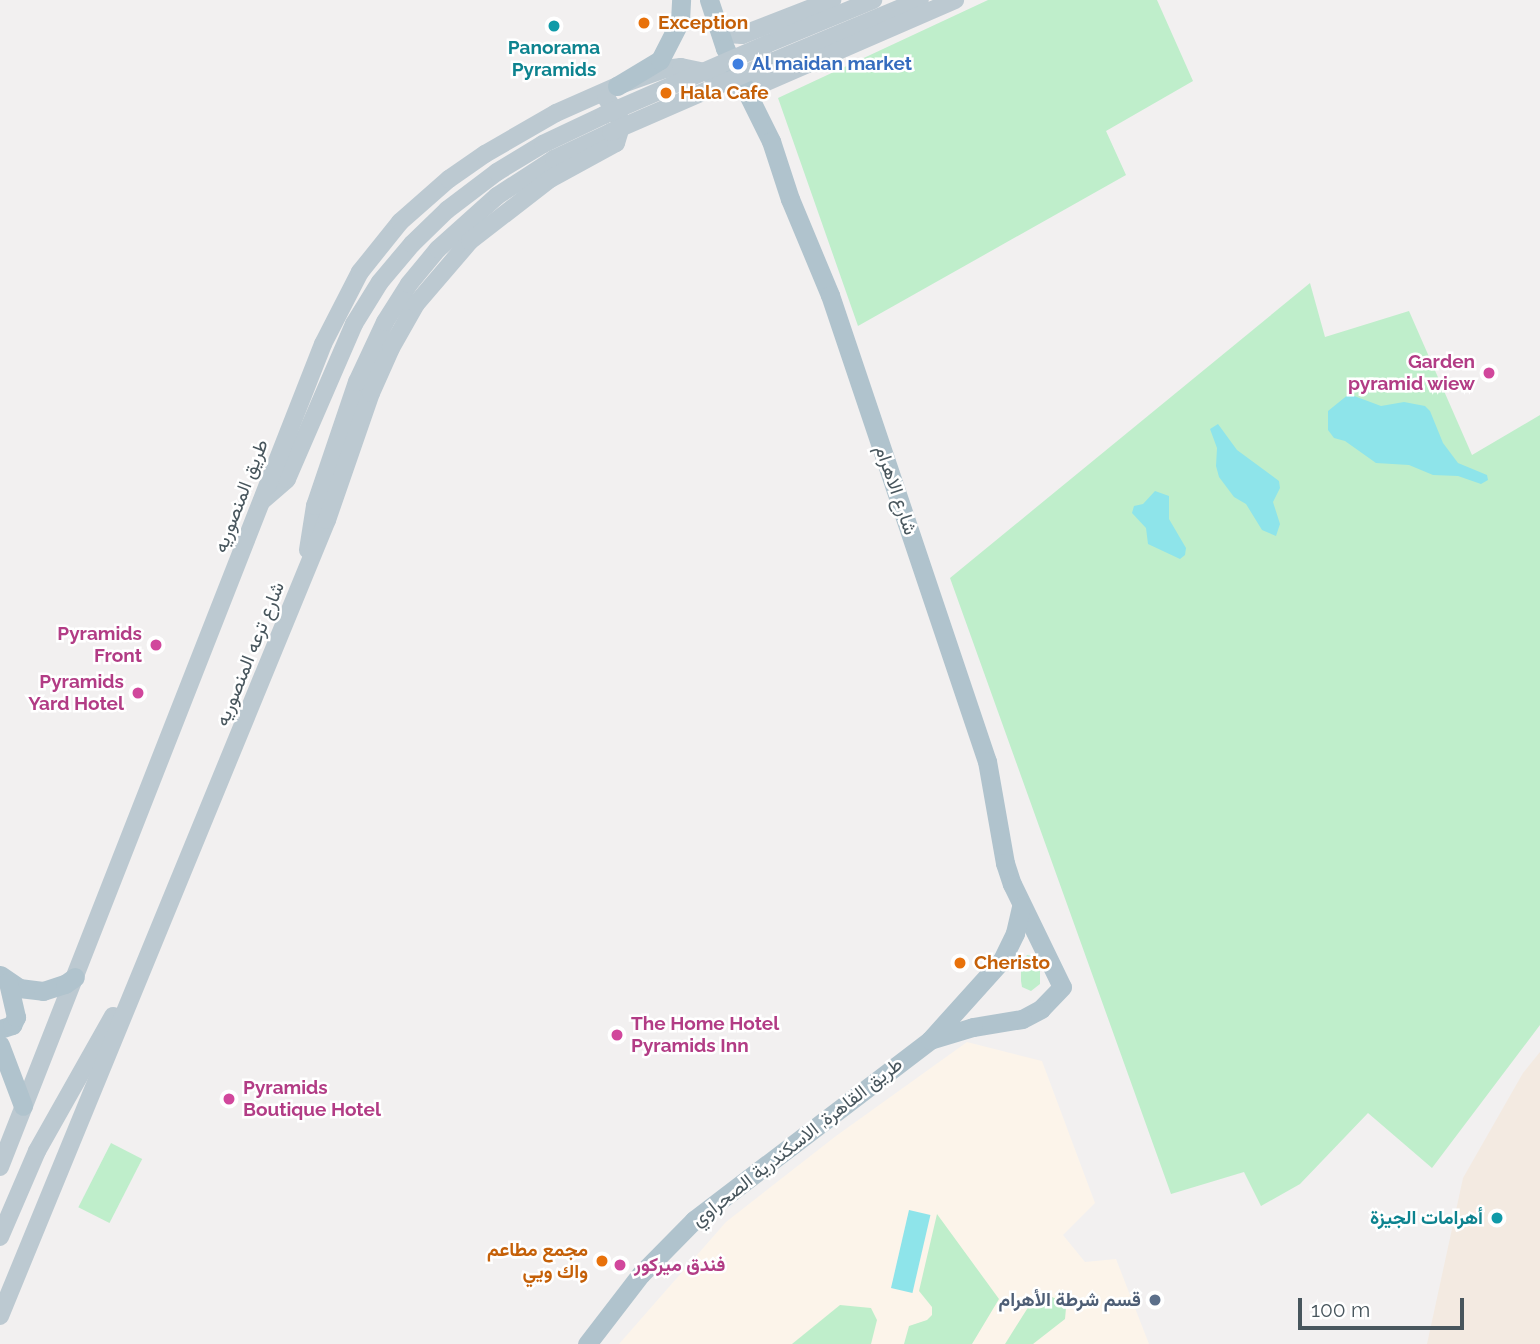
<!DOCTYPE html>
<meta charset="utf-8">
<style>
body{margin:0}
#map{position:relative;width:1540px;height:1344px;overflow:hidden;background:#f2f0f0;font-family:Raleway,Vazirmatn,sans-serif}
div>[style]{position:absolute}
.commercial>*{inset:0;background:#fcf4ea}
.green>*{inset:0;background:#bfeecb;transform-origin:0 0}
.sand>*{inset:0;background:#f3eae1}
.water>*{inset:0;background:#8ee4ea;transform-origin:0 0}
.secondary>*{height:18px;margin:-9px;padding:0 9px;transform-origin:9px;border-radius:9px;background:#bcc9d1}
.primary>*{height:19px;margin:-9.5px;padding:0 9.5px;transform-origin:9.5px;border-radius:9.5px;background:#b0c3cd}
.secondary-bridge>*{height:18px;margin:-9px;padding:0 9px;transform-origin:9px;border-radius:9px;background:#bcc9d1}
.dots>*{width:19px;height:19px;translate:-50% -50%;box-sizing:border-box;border:4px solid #fff;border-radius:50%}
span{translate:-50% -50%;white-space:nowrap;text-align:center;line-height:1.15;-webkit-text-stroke:5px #fff;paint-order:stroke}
.food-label{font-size:19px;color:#c56008;font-weight:700}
.left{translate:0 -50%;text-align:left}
.right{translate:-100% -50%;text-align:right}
.culture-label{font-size:19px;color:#0d838f;font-weight:700}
.shop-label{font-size:19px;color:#366cbe;font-weight:700}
.hotel-label{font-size:19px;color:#b23c85;font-weight:700}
.street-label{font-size:19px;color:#48565d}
.service-label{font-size:19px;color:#4e5e75;font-weight:700}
.scale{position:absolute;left:1298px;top:1298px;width:166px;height:32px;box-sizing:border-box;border:4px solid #48565d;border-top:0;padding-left:9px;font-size:21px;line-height:24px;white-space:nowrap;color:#48565d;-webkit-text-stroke:5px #fff;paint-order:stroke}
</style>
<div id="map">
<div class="commercial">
<i style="clip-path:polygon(967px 1042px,1042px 1061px,1095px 1203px,1063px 1235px,1085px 1262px,1116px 1259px,1149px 1344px,619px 1344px,726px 1222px,836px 1136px)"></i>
</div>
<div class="green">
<i style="clip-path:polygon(988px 0,1157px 0,1193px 81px,1106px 131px,1126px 175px,858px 326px,778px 98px)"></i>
<i style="clip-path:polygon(1310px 283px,1325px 337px,1409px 311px,1472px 455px,1540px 415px,1540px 1025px,1432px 1168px,1368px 1113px,1300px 1184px,1261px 1206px,1244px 1172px,1171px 1194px,950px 578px)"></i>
<i style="clip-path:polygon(1027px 955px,1037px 957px,1040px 964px,1040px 984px,1031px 991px,1022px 987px,1021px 981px,1021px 963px)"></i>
<i style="left:111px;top:1143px;width:35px;height:72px;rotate:27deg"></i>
<i style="clip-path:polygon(937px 1214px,999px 1299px,972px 1344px,904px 1344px,909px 1326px,927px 1320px,932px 1315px,932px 1307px,919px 1291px)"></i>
<i style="clip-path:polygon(1039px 1290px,1054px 1298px,1067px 1297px,1065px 1319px,1033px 1344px,1005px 1344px)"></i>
<i style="clip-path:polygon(840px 1305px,871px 1308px,877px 1320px,871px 1344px,792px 1344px)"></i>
</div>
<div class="sand">
<i style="clip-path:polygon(1540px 1052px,1540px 1344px,1427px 1344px,1463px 1178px,1523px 1073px)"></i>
</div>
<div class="water">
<i style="clip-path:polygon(1349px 394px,1381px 406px,1404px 402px,1425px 406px,1430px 411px,1443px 443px,1458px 463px,1487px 475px,1488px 480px,1481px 484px,1458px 476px,1433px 475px,1409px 465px,1376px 463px,1345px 441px,1334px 438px,1328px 430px,1328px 411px)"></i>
<i style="clip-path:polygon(1218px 424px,1237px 450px,1279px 481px,1280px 488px,1273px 502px,1280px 524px,1276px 536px,1262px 530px,1246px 504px,1234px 497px,1219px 477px,1216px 466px,1217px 448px,1210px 429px)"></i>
<i style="clip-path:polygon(1155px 491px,1169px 496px,1169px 519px,1186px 548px,1185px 555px,1180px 559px,1148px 544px,1146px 528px,1132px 513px,1134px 506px,1143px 504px)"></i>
<i style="left:909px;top:1210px;width:22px;height:80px;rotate:13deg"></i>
</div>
<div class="secondary">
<i style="left:716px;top:25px;width:13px;rotate:45deg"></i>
<i style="left:725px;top:34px;width:17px;rotate:3deg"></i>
<i style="left:742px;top:35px;width:97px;rotate:-21.3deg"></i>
<i style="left:767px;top:44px;width:115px;rotate:-22.5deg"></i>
<i style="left:774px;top:61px;width:158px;rotate:-22.7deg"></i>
<i style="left:262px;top:501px;width:33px;rotate:-41deg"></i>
<i style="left:287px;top:479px;width:169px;rotate:-66.6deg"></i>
<i style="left:354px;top:324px;width:49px;rotate:-58.2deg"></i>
<i style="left:380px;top:282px;width:50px;rotate:-49.9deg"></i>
<i style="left:412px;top:244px;width:49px;rotate:-44.2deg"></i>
<i style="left:447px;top:210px;width:63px;rotate:-37.2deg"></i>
<i style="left:497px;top:172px;width:54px;rotate:-31.3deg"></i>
<i style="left:543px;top:144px;width:68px;rotate:-25.4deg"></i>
<i style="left:308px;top:550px;width:45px;rotate:-81deg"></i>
<i style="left:315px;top:506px;width:131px;rotate:-71.3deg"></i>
<i style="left:357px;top:382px;width:66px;rotate:-65deg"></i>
<i style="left:385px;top:322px;width:45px;rotate:-57.7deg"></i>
<i style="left:409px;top:284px;width:45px;rotate:-50.4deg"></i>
<i style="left:438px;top:249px;width:79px;rotate:-41.9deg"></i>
<i style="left:497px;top:196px;width:68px;rotate:-33deg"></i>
<i style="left:554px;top:159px;width:63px;rotate:-25.3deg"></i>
<i style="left:0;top:1167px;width:884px;rotate:-68.57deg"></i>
<i style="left:323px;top:344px;width:81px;rotate:-62.8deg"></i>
<i style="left:360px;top:272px;width:64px;rotate:-51.3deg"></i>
<i style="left:400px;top:222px;width:65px;rotate:-41.3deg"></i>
<i style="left:449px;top:179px;width:44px;rotate:-34.8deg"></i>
<i style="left:485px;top:154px;width:82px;rotate:-30deg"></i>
<i style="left:556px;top:113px;width:67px;rotate:-23.9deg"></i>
<i style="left:617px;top:86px;width:51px;rotate:-19.5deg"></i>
<i style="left:665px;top:69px;width:16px;rotate:-7deg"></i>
<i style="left:681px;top:67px;width:38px;rotate:12deg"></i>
<i style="left:718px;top:75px;width:32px;rotate:30deg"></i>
<i style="left:746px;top:91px;width:228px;rotate:-23.5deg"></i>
<i style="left:0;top:1237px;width:94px;rotate:-66.7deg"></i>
<i style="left:37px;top:1151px;width:155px;rotate:-60.6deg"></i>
<i style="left:0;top:1316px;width:861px;rotate:-67.67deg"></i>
<i style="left:327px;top:520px;width:134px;rotate:-70.9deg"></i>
<i style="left:371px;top:393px;width:49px;rotate:-66deg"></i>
<i style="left:391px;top:348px;width:51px;rotate:-60.4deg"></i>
<i style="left:416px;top:304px;width:83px;rotate:-49.4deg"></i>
<i style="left:470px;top:241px;width:101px;rotate:-37.8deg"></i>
<i style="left:550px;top:179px;width:75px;rotate:-28.6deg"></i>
<i style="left:616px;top:143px;width:14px;rotate:-73deg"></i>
<i style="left:620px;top:130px;width:13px;rotate:-94deg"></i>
<i style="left:619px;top:117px;width:23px;rotate:-124deg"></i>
</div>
<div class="primary">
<i style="left:709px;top:0;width:51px;rotate:71.6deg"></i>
<i style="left:725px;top:48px;width:104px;rotate:63.7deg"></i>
<i style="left:771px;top:141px;width:61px;rotate:71.9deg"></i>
<i style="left:790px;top:199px;width:104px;rotate:67.4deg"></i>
<i style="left:830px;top:295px;width:492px;rotate:71.4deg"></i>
<i style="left:987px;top:761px;width:104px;rotate:80deg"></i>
<i style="left:1005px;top:863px;width:22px;rotate:72deg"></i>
<i style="left:1012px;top:884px;width:114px;rotate:64.1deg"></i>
<i style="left:1062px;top:987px;width:30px;rotate:134deg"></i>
<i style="left:1041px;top:1009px;width:21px;rotate:152deg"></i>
<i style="left:1022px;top:1019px;width:50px;rotate:170.7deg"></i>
<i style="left:973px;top:1027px;width:45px;rotate:163.2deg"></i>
<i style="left:617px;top:86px;width:50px;rotate:-31.2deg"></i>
<i style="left:660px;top:60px;width:44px;rotate:-62.9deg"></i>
<i style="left:680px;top:21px;width:21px;rotate:-87deg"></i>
<i style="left:0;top:975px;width:23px;rotate:34deg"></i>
<i style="left:19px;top:988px;width:24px;rotate:7deg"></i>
<i style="left:43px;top:991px;width:23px;rotate:-18deg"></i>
<i style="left:65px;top:984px;width:12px;rotate:-35deg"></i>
<i style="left:0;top:1029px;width:13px;rotate:-18deg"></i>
<i style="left:12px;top:1025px;width:9px;rotate:-63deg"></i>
<i style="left:16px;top:1017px;width:36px;rotate:-103deg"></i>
<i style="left:0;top:1045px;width:65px;rotate:69.3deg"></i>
<i style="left:587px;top:1344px;width:88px;rotate:-52.4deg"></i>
<i style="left:641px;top:1274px;width:76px;rotate:-45.5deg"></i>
<i style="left:694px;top:1220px;width:297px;rotate:-37.3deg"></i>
<i style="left:930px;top:1040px;width:108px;rotate:-48deg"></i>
<i style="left:1002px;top:960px;width:30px;rotate:-64deg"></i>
<i style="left:1015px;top:933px;width:27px;rotate:-77deg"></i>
</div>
<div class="secondary-bridge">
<i style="left:604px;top:115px;width:178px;rotate:-23.5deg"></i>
<i style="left:611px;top:132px;width:178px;rotate:-23.5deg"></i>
</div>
<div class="dots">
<i style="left:644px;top:23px;background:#e8710a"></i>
<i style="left:554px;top:26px;background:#0f9aa8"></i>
<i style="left:738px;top:64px;background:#3f7fe0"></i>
<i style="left:666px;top:93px;background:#e8710a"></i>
<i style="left:1489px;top:373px;background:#d1479c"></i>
<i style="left:156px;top:645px;background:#d1479c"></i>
<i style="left:138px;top:693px;background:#d1479c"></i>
<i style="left:960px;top:963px;background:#e8710a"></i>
<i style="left:617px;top:1035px;background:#d1479c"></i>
<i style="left:229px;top:1099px;background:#d1479c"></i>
<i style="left:1497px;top:1218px;background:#0f9aa8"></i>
<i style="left:602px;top:1261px;background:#e8710a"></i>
<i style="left:620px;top:1265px;background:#d1479c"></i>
<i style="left:1155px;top:1300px;background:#5c6f8a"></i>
</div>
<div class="food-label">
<span class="left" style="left:658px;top:23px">Exception</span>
<span class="left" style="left:680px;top:93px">Hala Cafe</span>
<span class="left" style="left:974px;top:963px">Cheristo</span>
<span class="right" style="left:588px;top:1261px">مجمع مطاعم<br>واك ويي</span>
</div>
<div class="culture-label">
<span style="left:554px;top:59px">Panorama<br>Pyramids</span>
<span class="right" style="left:1483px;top:1218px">أهرامات الجيزة</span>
</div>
<div class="shop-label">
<span class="left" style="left:752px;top:64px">Al maidan market</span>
</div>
<div class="hotel-label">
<span class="right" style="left:1475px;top:373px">Garden<br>pyramid wiew</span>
<span class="right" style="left:142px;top:645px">Pyramids<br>Front</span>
<span class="right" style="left:124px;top:693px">Pyramids<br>Yard Hotel</span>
<span class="left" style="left:631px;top:1035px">The Home Hotel<br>Pyramids Inn</span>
<span class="left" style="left:243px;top:1099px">Pyramids<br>Boutique Hotel</span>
<span class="left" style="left:634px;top:1265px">فندق ميركور</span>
</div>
<div class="street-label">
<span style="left:896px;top:490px;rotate:71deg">شارع الاهرام</span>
<span style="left:241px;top:496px;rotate:-69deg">طريق المنصوريه</span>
<span style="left:250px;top:654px;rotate:-68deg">شارع ترعه المنصوريه</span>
<span style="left:797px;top:1142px;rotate:-38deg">طريق القاهرة, الاسكندرية الصحراوي</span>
</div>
<div class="service-label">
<span class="right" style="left:1141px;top:1300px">قسم شرطة الأهرام</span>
</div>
<div class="scale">100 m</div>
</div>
